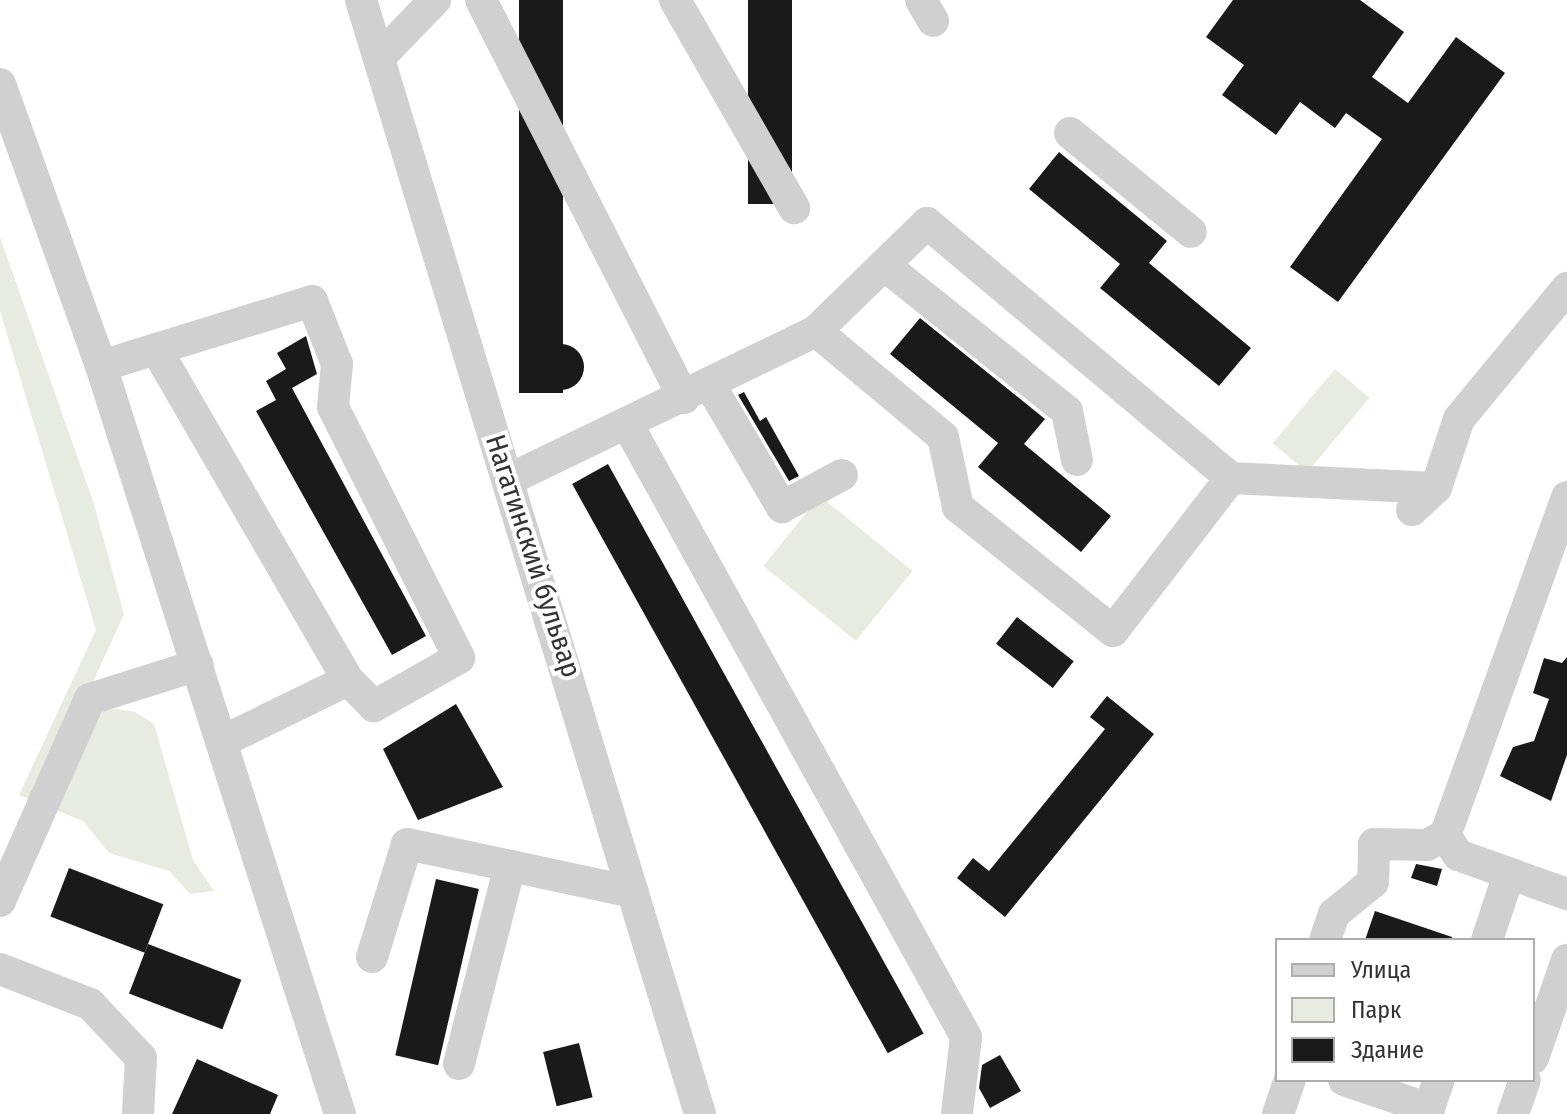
<!DOCTYPE html>
<meta charset="utf-8">
<style>
body{margin:0}
#map{position:relative;width:1567px;height:1114px;overflow:hidden;background:#fff;font-family:"Fira Sans Condensed",sans-serif}
div>[style]{position:absolute}
.green>*{inset:0;background:#e6ecdf;transform-origin:0 0}
.building>*{inset:0;background:#1a1a1a;transform-origin:0 0}
.round{border-radius:50%}
.minor>*{height:32px;margin:-16px;padding:0 16px;transform-origin:16px;border-radius:16px;background:#d0d0d0}
span{translate:-50% -50%;white-space:nowrap;text-align:center;line-height:1.15;-webkit-text-stroke:8px #fff;paint-order:stroke}
.street-label{font-size:28px;color:#333}
.legend{position:absolute;left:1275px;top:938px;width:260px;height:144px;box-sizing:border-box;background:#fff;border:2px solid #adadad;margin:0;padding:10px 14px;list-style:none;font-size:24px;color:#333}
.legend li{display:flex;align-items:center;gap:16px;height:40px}
.legend b{width:40px;border:2px solid #adadad}
</style>
<div id="map">
<div class="green">
<i style="clip-path:polygon(0 237px,94px 504px,124px 614px,83px 704px,135px 712px,154px 724px,193px 860px,214px 891px,190px 894px,169px 871px,109px 853px,83px 821px,19px 795px,96px 630px,0 311px)"></i>
<i style="left:1335px;top:369px;width:45px;height:97px;rotate:40deg"></i>
<i style="left:820px;top:496px;width:119px;height:90px;rotate:39deg"></i>
</div>
<div class="building">
<i style="left:519px;top:0;width:44px;height:393px"></i>
<i style="left:748px;top:0;width:44px;height:204px"></i>
<i style="clip-path:polygon(1233px 0,1360px 0,1404px 32px,1372px 77px,1408px 103px,1456px 37px,1505px 73px,1338px 302px,1290px 267px,1382px 139px,1346px 113px,1335px 128px,1300px 102px,1276px 135px,1222px 95px,1244px 65px,1206px 37px)"></i>
<i style="clip-path:polygon(1059px 152px,1167px 241px,1149px 263px,1251px 348px,1219px 386px,1100px 288px,1120px 264px,1029px 189px)"></i>
<i style="clip-path:polygon(920px 318px,1045px 419px,1024px 444px,1111px 516px,1081px 552px,978px 467px,998px 443px,890px 354px)"></i>
<i style="clip-path:polygon(306px 336px,317px 374px,292px 388px,426px 636px,392px 655px,256px 411px,276px 400px,266px 381px,286px 369px,277px 353px)"></i>
<i class="round" style="left:538px;top:344px;width:46px;height:46px"></i>
<i style="clip-path:polygon(744px 392px,760px 421px,766px 417px,799px 476px,789px 481px,738px 395px)"></i>
<i style="left:608px;top:464px;width:651px;height:41px;rotate:61deg"></i>
<i style="left:1017px;top:617px;width:72px;height:34px;rotate:38deg"></i>
<i style="clip-path:polygon(1567px 657px,1567px 755px,1551px 801px,1500px 776px,1513px 747px,1534px 741px,1549px 699px,1533px 693px,1544px 658px,1562px 663px)"></i>
<i style="clip-path:polygon(1107px 696px,1154px 734px,1005px 917px,957px 878px,973px 858px,989px 871px,1105px 729px,1090px 717px)"></i>
<i style="clip-path:polygon(456px 704px,503px 787px,418px 820px,383px 749px)"></i>
<i style="clip-path:polygon(1416px 864px,1442px 869px,1437px 886px,1411px 878px)"></i>
<i style="left:69px;top:868px;width:101px;height:52px;rotate:21deg"></i>
<i style="left:436px;top:879px;width:44px;height:181px;rotate:13deg"></i>
<i style="clip-path:polygon(1375px 911px,1452px 937px,1452px 940px,1365px 940px)"></i>
<i style="left:148px;top:944px;width:100px;height:53px;rotate:21deg"></i>
<i style="left:579px;top:1043px;width:56px;height:37px;rotate:76deg"></i>
<i style="clip-path:polygon(1000px 1055px,1021px 1091px,990px 1108px,979px 1088px,982px 1065px)"></i>
<i style="clip-path:polygon(197px 1059px,278px 1095px,270px 1114px,172px 1114px)"></i>
</div>
<div class="minor">
<i style="left:361px;top:0;width:1164px;rotate:73.07deg"></i>
<i style="left:481px;top:0;width:447px;rotate:63deg"></i>
<i style="left:675px;top:0;width:240px;rotate:60.2deg"></i>
<i style="left:921px;top:0;width:24px;rotate:60deg"></i>
<i style="left:379px;top:58px;width:81px;rotate:-46deg"></i>
<i style="left:0;top:84px;width:300px;rotate:70.3deg"></i>
<i style="left:101px;top:366px;width:785px;rotate:72.28deg"></i>
<i style="left:1070px;top:133px;width:156px;rotate:39.3deg"></i>
<i style="left:884px;top:265px;width:234px;rotate:38.6deg"></i>
<i style="left:1067px;top:411px;width:50px;rotate:78.5deg"></i>
<i style="left:816px;top:331px;width:165px;rotate:39.8deg"></i>
<i style="left:943px;top:437px;width:72px;rotate:77.9deg"></i>
<i style="left:958px;top:507px;width:198px;rotate:38.7deg"></i>
<i style="left:1113px;top:631px;width:193px;rotate:-52.4deg"></i>
<i style="left:101px;top:366px;width:221px;rotate:-17.1deg"></i>
<i style="left:312px;top:301px;width:68px;rotate:68.4deg"></i>
<i style="left:337px;top:364px;width:43px;rotate:95.3deg"></i>
<i style="left:333px;top:407px;width:281px;rotate:63.3deg"></i>
<i style="left:459px;top:658px;width:98px;rotate:150.5deg"></i>
<i style="left:374px;top:706px;width:37px;rotate:-135deg"></i>
<i style="left:348px;top:680px;width:380px;rotate:-120.1deg"></i>
<i style="left:710px;top:385px;width:142px;rotate:59.5deg"></i>
<i style="left:782px;top:507px;width:68px;rotate:-28.1deg"></i>
<i style="left:629px;top:427px;width:697px;rotate:61.08deg"></i>
<i style="left:966px;top:1037px;width:78px;rotate:96.7deg"></i>
<i style="left:508px;top:480px;width:342px;rotate:-25.8deg"></i>
<i style="left:816px;top:331px;width:155px;rotate:-44.2deg"></i>
<i style="left:927px;top:223px;width:397px;rotate:40deg"></i>
<i style="left:1231px;top:478px;width:205px;rotate:2.8deg"></i>
<i style="left:1567px;top:497px;width:359px;rotate:109.8deg"></i>
<i style="left:1445px;top:835px;width:24px;rotate:57deg"></i>
<i style="left:1458px;top:855px;width:116px;rotate:19.7deg"></i>
<i style="left:1412px;top:510px;width:33px;rotate:-43deg"></i>
<i style="left:1436px;top:488px;width:73px;rotate:-71.6deg"></i>
<i style="left:1459px;top:419px;width:170px;rotate:-50.5deg"></i>
<i style="left:221px;top:742px;width:141px;rotate:-26deg"></i>
<i style="left:0;top:901px;width:221px;rotate:-66deg"></i>
<i style="left:90px;top:699px;width:113px;rotate:-17.5deg"></i>
<i style="left:1325px;top:940px;width:28px;rotate:-71deg"></i>
<i style="left:1334px;top:914px;width:50px;rotate:-39.4deg"></i>
<i style="left:1373px;top:882px;width:38px;rotate:-88deg"></i>
<i style="left:1374px;top:844px;width:53px;rotate:1.1deg"></i>
<i style="left:1427px;top:845px;width:21px;rotate:-29deg"></i>
<i style="left:1487px;top:940px;width:70px;rotate:-71.6deg"></i>
<i style="left:372px;top:957px;width:118px;rotate:-72.8deg"></i>
<i style="left:407px;top:844px;width:231px;rotate:12deg"></i>
<i style="left:0;top:969px;width:97px;rotate:21.3deg"></i>
<i style="left:90px;top:1004px;width:74px;rotate:46.6deg"></i>
<i style="left:141px;top:1058px;width:56px;rotate:93.1deg"></i>
<i style="left:1533px;top:1058px;width:104px;rotate:-70.9deg"></i>
<i style="left:459px;top:1064px;width:204px;rotate:-75.6deg"></i>
<i style="left:1344px;top:1080px;width:90px;rotate:18.8deg"></i>
<i style="left:1278px;top:1114px;width:36px;rotate:-71deg"></i>
<i style="left:1427px;top:1114px;width:36px;rotate:-71deg"></i>
<i style="left:1513px;top:1114px;width:36px;rotate:-71deg"></i>
</div>
<div class="street-label">
<span style="left:533px;top:556px;rotate:72deg">Нагатинский бульвар</span>
</div>
<ul class="legend">
<li><b style="height:10px;background:#d0d0d0"></b>Улица</li>
<li><b style="height:22px;background:#e6ecdf"></b>Парк</li>
<li><b style="height:22px;background:#1a1a1a"></b>Здание</li>
</ul>
</div>
